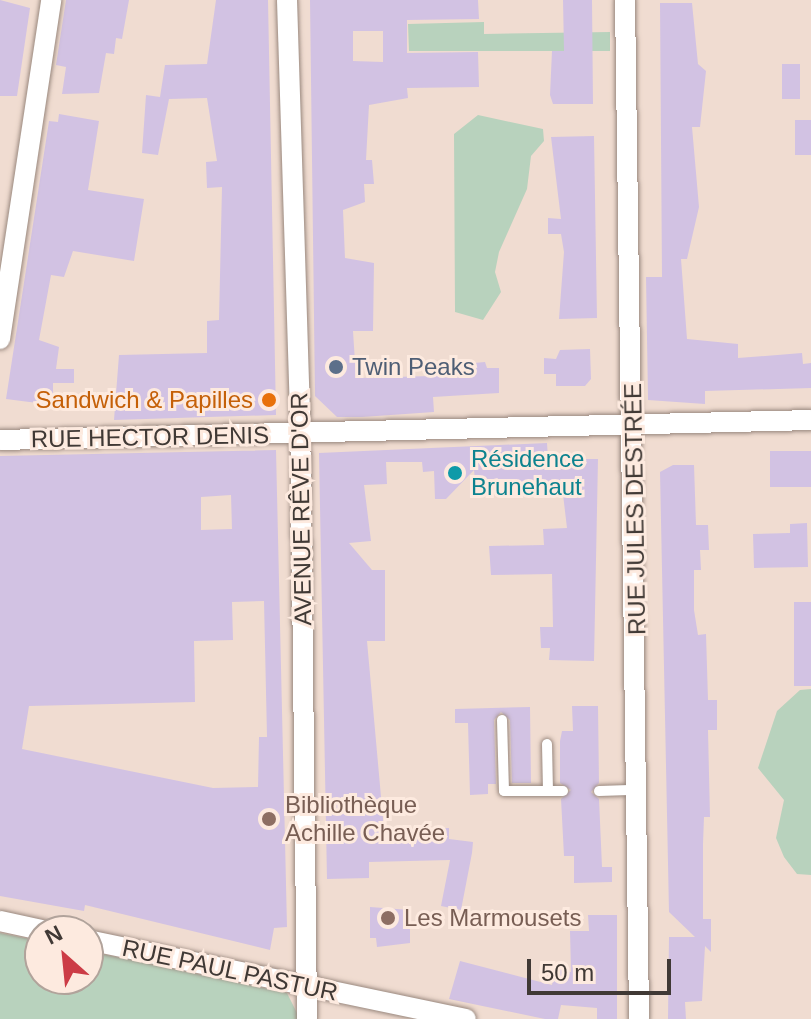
<!DOCTYPE html>
<meta charset="utf-8">
<style>
body{margin:0}
#map{position:relative;width:811px;height:1019px;overflow:hidden;background:#f0dcd1;font-family:Arial,sans-serif}
div>[style]{position:absolute}
.green>*{inset:0;background:#b8d2bd}
.building>*{inset:0;background:#d2c2e3;transform-origin:0 0}
.roads{filter:drop-shadow(0 0 2px #99887e) drop-shadow(0 0 2px #99887e)}
.service>*{height:10px;margin:-5px;padding:0 5px;transform-origin:5px;border-radius:5px;background:#fff}
.minor>*{height:20px;margin:-10px;padding:0 10px;transform-origin:10px;border-radius:10px;background:#fff}
.dots>*{width:22px;height:22px;translate:-50% -50%;box-sizing:border-box;border:4px solid #fdeadf;border-radius:50%}
span{translate:-50% -50%;white-space:nowrap;text-align:center;line-height:1.15;-webkit-text-stroke:6px #fdeadf;paint-order:stroke}
.service-label{font-size:24px;color:#4e5e75}
.left{translate:0 -50%;text-align:left}
.food-label{font-size:24px;color:#c56008}
.right{translate:-100% -50%;text-align:right}
.street-label{font-size:24px;color:#403935}
.culture-label{font-size:24px;color:#0d838f}
.education-label{font-size:24px;color:#785e54}
.north{position:absolute;left:24px;top:915px;width:80px;height:80px;box-sizing:border-box;background:#fdeadf;border:2px solid #b1a39b;border-radius:50%;rotate:333deg;font-size:22px;font-weight:700;line-height:32px;text-align:center;color:#403935}
.north::after{content:'';display:block;margin:auto;width:28px;height:36px;background:#cc3c46;clip-path:polygon(50% 0,100% 100%,50% 72%,0 100%)}
.scale{position:absolute;left:527px;top:959px;width:144px;height:36px;box-sizing:border-box;border:4px solid #403935;border-top:0;padding-left:10px;font-size:24px;line-height:28px;white-space:nowrap;color:#403935;-webkit-text-stroke:6px #fdeadf;paint-order:stroke}
</style>
<div id="map">
<div class="green">
<i style="clip-path:polygon(484px 22px,484px 34px,610px 32px,610px 51px,409px 51px,408px 24px)"></i>
<i style="clip-path:polygon(478px 115px,543px 129px,544px 141px,531px 156px,527px 189px,499px 252px,495px 272px,501px 292px,483px 320px,455px 312px,454px 134px)"></i>
<i style="clip-path:polygon(811px 689px,811px 875px,797px 874px,784px 857px,776px 838px,784px 800px,758px 768px,777px 711px,800px 690px)"></i>
<i style="clip-path:polygon(0 933px,40px 941px,40px 979px,88px 979px,88px 951px,287px 993px,300px 1019px,0 1019px)"></i>
</div>
<div class="building">
<i style="clip-path:polygon(0 0,30px 8px,17px 96px,0 96px)"></i>
<i style="clip-path:polygon(66px 0,129px 0,122px 39px,116px 38px,114px 54px,106px 53px,99px 93px,62px 94px,66px 67px,56px 65px)"></i>
<i style="clip-path:polygon(216px 0,268px 0,276px 415px,114px 420px,119px 355px,207px 353px,207px 321px,219px 320px,222px 187px,207px 188px,206px 162px,217px 161px,207px 98px,169px 99px,158px 155px,142px 153px,146px 95px,160px 97px,165px 65px,207px 64px)"></i>
<i style="clip-path:polygon(evenodd,310px 0,478px 0,479px 19px,407px 20px,407px 53px,478px 52px,479px 87px,407px 88px,408px 98px,369px 105px,366px 160px,372px 160px,374px 184px,364px 184px,365px 202px,343px 210px,345px 258px,374px 263px,373px 331px,353px 331px,356px 378px,432px 376px,431px 367px,485px 362px,487px 368px,499px 368px,499px 393px,433px 397px,434px 412px,362px 417px,337px 417px,315px 396px,310px 0,353px 31px,383px 31px,383px 62px,353px 61px,353px 31px)"></i>
<i style="clip-path:polygon(563px 0,592px 0,593px 104px,553px 104px,550px 95px,552px 51px,564px 51px)"></i>
<i style="clip-path:polygon(660px 3px,692px 3px,698px 64px,706px 71px,700px 127px,692px 127px,699px 207px,687px 259px,681px 259px,687px 339px,738px 344px,738px 358px,802px 353px,803px 364px,811px 363px,811px 388px,705px 391px,705px 404px,648px 400px,646px 277px,662px 277px)"></i>
<i style="left:782px;top:64px;width:18px;height:35px"></i>
<i style="clip-path:polygon(59px 114px,99px 121px,88px 190px,144px 199px,134px 261px,73px 251px,64px 277px,51px 275px,39px 340px,59px 347px,56px 369px,74px 369px,74px 383px,53px 383px,53px 405px,6px 399px,49px 121px,58px 122px)"></i>
<i style="left:795px;top:120px;width:16px;height:35px"></i>
<i style="clip-path:polygon(594px 136px,597px 318px,559px 319px,564px 252px,561px 234px,548px 234px,548px 218px,561px 219px,551px 137px)"></i>
<i style="clip-path:polygon(590px 349px,591px 379px,585px 386px,556px 386px,556px 374px,544px 374px,544px 358px,556px 359px,560px 350px)"></i>
<i style="clip-path:polygon(547px 443px,548px 459px,598px 459px,594px 661px,549px 660px,550px 648px,541px 648px,540px 627px,553px 627px,552px 574px,491px 575px,489px 546px,544px 545px,543px 529px,567px 528px,562px 486px,476px 490px,474px 470px,446px 499px,435px 499px,434px 471px,423px 472px,422px 462px,386px 462px,387px 484px,364px 485px,371px 541px,349px 543px,372px 570px,385px 570px,385px 641px,367px 641px,384px 830px,449px 828px,449px 839px,473px 842px,472px 853px,461px 910px,441px 906px,450px 860px,369px 862px,369px 878px,327px 879px,319px 453px)"></i>
<i style="clip-path:polygon(evenodd,276px 450px,287px 927px,274px 928px,270px 950px,85px 905px,84px 911px,0 896px,0 456px,276px 450px,231px 495px,232px 529px,201px 530px,201px 497px,231px 495px,276px 450px,264px 601px,267px 737px,259px 737px,258px 787px,213px 788px,22px 749px,29px 706px,195px 702px,194px 641px,233px 640px,232px 602px,264px 601px)"></i>
<i style="left:811px;top:451px;width:36px;height:41px;rotate:90deg"></i>
<i style="clip-path:polygon(673px 465px,694px 465px,696px 525px,708px 525px,709px 550px,700px 550px,701px 570px,694px 570px,694px 610px,698px 635px,706px 634px,708px 700px,717px 700px,717px 730px,708px 730px,710px 817px,704px 817px,703px 844px,703px 919px,711px 919px,711px 952px,705px 946px,702px 1001px,685px 1002px,686px 1019px,668px 1019px,669px 937px,695px 937px,669px 912px,660px 472px)"></i>
<i style="clip-path:polygon(807px 523px,808px 567px,754px 568px,753px 534px,790px 533px,790px 524px)"></i>
<i style="left:811px;top:602px;width:84px;height:17px;rotate:90deg"></i>
<i style="clip-path:polygon(572px 706px,598px 706px,599px 783px,591px 792px,599px 799px,602px 867px,612px 867px,612px 882px,574px 883px,574px 856px,564px 856px,561px 799px,571px 790px,560px 783px,560px 741px,562px 731px,573px 731px)"></i>
<i style="clip-path:polygon(530px 707px,531px 783px,512px 783px,510px 720px,501px 712px,494px 720px,496px 784px,488px 784px,488px 794px,470px 795px,468px 723px,455px 723px,455px 709px)"></i>
<i style="clip-path:polygon(370px 907px,410px 910px,410px 943px,377px 947px,376px 938px,370px 938px)"></i>
<i style="clip-path:polygon(588px 915px,617px 915px,617px 1019px,597px 1019px,597px 1008px,561px 1005px,558px 1019px,545px 1019px,449px 999px,460px 961px,552px 985px,555px 968px,571px 972px,570px 931px,589px 931px)"></i>
</div>
<div class="roads">
<div class="service">
<i style="left:502px;top:720px;width:71px;rotate:88.4deg"></i>
<i style="left:504px;top:791px;width:59px"></i>
<i style="left:547px;top:744px;width:47px;rotate:88.8deg"></i>
<i style="left:599px;top:791px;width:38px;rotate:-2deg"></i>
</div>
<div class="minor">
<i style="left:287px;top:0;width:407px;rotate:88.2deg"></i>
<i style="left:300px;top:407px;width:612px;rotate:89.34deg"></i>
<i style="left:625px;top:0;width:1019px;rotate:89.21deg"></i>
<i style="left:0;top:339px;width:343px;rotate:-81.4deg"></i>
<i style="left:0;top:440px;width:811px;rotate:-1.41deg"></i>
<i style="left:0;top:921px;width:47px;rotate:12.3deg"></i>
<i style="left:88px;top:940px;width:386px;rotate:11.8deg"></i>
</div>
</div>
<div class="dots">
<i style="left:336px;top:367px;background:#5c6f8a"></i>
<i style="left:269px;top:400px;background:#e8710a"></i>
<i style="left:455px;top:473px;background:#0f9aa8"></i>
<i style="left:269px;top:819px;background:#8d6e63"></i>
<i style="left:388px;top:918px;background:#8d6e63"></i>
</div>
<div class="service-label">
<span class="left" style="left:352px;top:367px">Twin Peaks</span>
</div>
<div class="food-label">
<span class="right" style="left:253px;top:400px">Sandwich &amp; Papilles</span>
</div>
<div class="street-label">
<span style="left:150px;top:437px;rotate:-1deg">RUE HECTOR DENIS</span>
<span style="left:301px;top:509px;rotate:-91deg">AVENUE RÊVE D'OR</span>
<span style="left:635px;top:509px;rotate:-91deg">RUE JULES DESTRÉE</span>
<span style="left:230px;top:970px;rotate:12deg">RUE PAUL PASTUR</span>
</div>
<div class="culture-label">
<span class="left" style="left:471px;top:473px">Résidence<br>Brunehaut</span>
</div>
<div class="education-label">
<span class="left" style="left:285px;top:819px">Bibliothèque<br>Achille Chavée</span>
<span class="left" style="left:404px;top:918px">Les Marmousets</span>
</div>
<div class="north">N</div>
<div class="scale">50 m</div>
</div>
